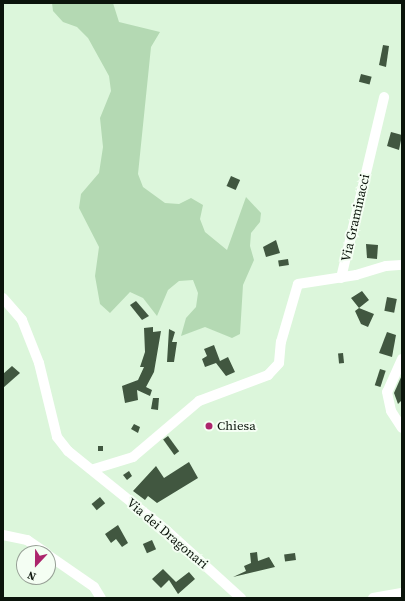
<!DOCTYPE html>
<style>
body{margin:0}
#map{position:relative;width:405px;height:601px;overflow:hidden;background:#dcf6db;font-family:"Source Serif 4",serif}
div>[style]{position:absolute}
.green>*{inset:0;background:#b4d9b3}
.building>*{inset:0;background:#415740;transform-origin:0 0}
.minor>*{height:10px;margin:-5px;padding:0 5px;transform-origin:5px;border-radius:5px;background:#fff}
.dots>*{width:11px;height:11px;translate:-50% -50%;box-sizing:border-box;border:2px solid #f4fef3;border-radius:50%}
span{translate:-50% -50%;white-space:nowrap;text-align:center;line-height:1.15;-webkit-text-stroke:4px #f4fef3;paint-order:stroke}
.street-label{font-size:13px;color:#0b140b}
.poi-label{font-size:13px;color:#0b140b}
.left{translate:0 -50%;text-align:left}
.frame{position:absolute;inset:0;border:4px solid #0b140b;pointer-events:none}
.north{position:absolute;left:16px;top:545px;width:40px;height:40px;box-sizing:border-box;background:#f4fef3;border:1px solid #97a096;border-radius:50%;rotate:202deg;font-size:11px;font-weight:700;line-height:16px;text-align:center;color:#0b140b}
.north::after{content:'';display:block;margin:auto;width:14px;height:18px;background:#ac256c;clip-path:polygon(50% 0,100% 100%,50% 72%,0 100%)}
</style>
<div id="map">
<div class="green">
<i style="clip-path:polygon(52px 3px,113px 3px,119px 22px,160px 32px,151px 47px,138px 174px,143px 187px,165px 203px,179px 204px,191px 198px,203px 205px,200px 219px,205px 232px,227px 250px,246px 197px,261px 213px,260px 222px,251px 233px,250px 246px,254px 260px,243px 285px,240px 334px,232px 338px,205px 327px,181px 336px,186px 318px,196px 307px,198px 293px,193px 280px,179px 281px,168px 290px,157px 316px,143px 298px,130px 292px,110px 313px,100px 304px,95px 276px,99px 247px,79px 208px,81px 194px,99px 173px,103px 147px,100px 118px,111px 91px,109px 76px,88px 38px,77px 27px,63px 22px,53px 11px)"></i>
</div>
<div class="building">
<i style="clip-path:polygon(383px 45px,389px 46px,386px 67px,379px 65px)"></i>
<i style="left:361px;top:74px;width:11px;height:8px;rotate:15deg"></i>
<i style="clip-path:polygon(391px 132px,402px 135px,399px 150px,387px 146px)"></i>
<i style="left:231px;top:176px;width:10px;height:11px;rotate:24deg"></i>
<i style="clip-path:polygon(276px 240px,280px 253px,266px 257px,263px 247px)"></i>
<i style="clip-path:polygon(366px 244px,378px 245px,377px 259px,367px 258px)"></i>
<i style="left:288px;top:259px;width:6px;height:10px;rotate:81deg"></i>
<i style="clip-path:polygon(362px 291px,369px 300px,359px 308px,374px 314px,368px 327px,361px 324px,355px 311px,359px 308px,351px 298px)"></i>
<i style="left:387px;top:297px;width:10px;height:14px;rotate:11deg"></i>
<i style="clip-path:polygon(136px 301px,149px 316px,142px 320px,130px 305px)"></i>
<i style="clip-path:polygon(153px 327px,153px 332px,161px 331px,154px 372px,146px 387px,152px 390px,150px 396px,137px 390px,138px 400px,125px 403px,122px 386px,138px 380px,144px 367px,140px 367px,145px 352px,144px 328px)"></i>
<i style="clip-path:polygon(169px 329px,175px 332px,172px 342px,177px 342px,174px 362px,167px 362px)"></i>
<i style="clip-path:polygon(387px 332px,396px 335px,392px 357px,379px 353px)"></i>
<i style="clip-path:polygon(214px 345px,220px 361px,228px 357px,235px 372px,226px 376px,216px 363px,205px 367px,202px 359px,207px 356px,204px 349px)"></i>
<i style="left:343px;top:353px;width:10px;height:5px;rotate:84deg"></i>
<i style="clip-path:polygon(12px 366px,20px 373px,3px 388px,3px 374px)"></i>
<i style="left:380px;top:369px;width:6px;height:17px;rotate:18deg"></i>
<i style="clip-path:polygon(402px 375px,402px 400px,398px 404px,394px 393px)"></i>
<i style="clip-path:polygon(153px 398px,159px 398px,158px 410px,151px 409px)"></i>
<i style="clip-path:polygon(134px 424px,140px 427px,138px 433px,131px 429px)"></i>
<i style="left:168px;top:436px;width:19px;height:6px;rotate:54deg"></i>
<i style="left:98px;top:446px;width:5px;height:5px"></i>
<i style="clip-path:polygon(189px 462px,198px 478px,157px 503px,148px 496px,145px 500px,133px 491px,156px 466px,164px 478px)"></i>
<i style="clip-path:polygon(129px 471px,132px 476px,127px 480px,123px 475px)"></i>
<i style="left:100px;top:497px;width:8px;height:11px;rotate:50deg"></i>
<i style="clip-path:polygon(118px 525px,128px 543px,122px 547px,116px 539px,111px 543px,105px 534px)"></i>
<i style="left:152px;top:540px;width:10px;height:10px;rotate:66deg"></i>
<i style="clip-path:polygon(257px 552px,258px 561px,269px 557px,275px 567px,233px 577px,246px 571px,244px 566px,251px 563px,250px 553px)"></i>
<i style="left:295px;top:553px;width:7px;height:11px;rotate:82deg"></i>
<i style="clip-path:polygon(163px 569px,176px 582px,189px 572px,195px 579px,178px 594px,169px 580px,161px 588px,152px 579px)"></i>
</div>
<div class="minor">
<i style="left:341px;top:278px;width:186px;rotate:-76.6deg"></i>
<i style="left:3px;top:298px;width:29px;rotate:49deg"></i>
<i style="left:22px;top:320px;width:46px;rotate:68.4deg"></i>
<i style="left:39px;top:363px;width:76px;rotate:76.3deg"></i>
<i style="left:57px;top:437px;width:18px;rotate:52deg"></i>
<i style="left:68px;top:451px;width:127px;rotate:38.9deg"></i>
<i style="left:167px;top:531px;width:100px;rotate:42.2deg"></i>
<i style="left:402px;top:359px;width:36px;rotate:114deg"></i>
<i style="left:387px;top:392px;width:19px;rotate:78deg"></i>
<i style="left:391px;top:411px;width:20px;rotate:57deg"></i>
<i style="left:94px;top:469px;width:41px;rotate:-17.1deg"></i>
<i style="left:133px;top:457px;width:87px;rotate:-40.3deg"></i>
<i style="left:199px;top:401px;width:74px;rotate:-20.6deg"></i>
<i style="left:268px;top:375px;width:16px;rotate:-47deg"></i>
<i style="left:279px;top:363px;width:21px;rotate:-85deg"></i>
<i style="left:281px;top:342px;width:60px;rotate:-73.7deg"></i>
<i style="left:298px;top:284px;width:59px;rotate:-8.8deg"></i>
<i style="left:356px;top:275px;width:31px;rotate:-17deg"></i>
<i style="left:386px;top:266px;width:16px;rotate:-4deg"></i>
<i style="left:3px;top:535px;width:25px;rotate:12deg"></i>
<i style="left:27px;top:540px;width:23px;rotate:34deg"></i>
<i style="left:48px;top:555px;width:56px;rotate:34.8deg"></i>
<i style="left:94px;top:587px;width:13px;rotate:58deg"></i>
<i style="left:373px;top:598px;width:29px;rotate:-10deg"></i>
</div>
<div class="dots">
<i style="left:209px;top:426px;background:#ac256c"></i>
</div>
<div class="street-label">
<span style="left:356px;top:218px;rotate:-77deg">Via Graminacci</span>
<span style="left:167px;top:534px;rotate:40deg">Via dei Dragonari</span>
</div>
<div class="poi-label">
<span class="left" style="left:217px;top:426px">Chiesa</span>
</div>
<div class="frame"></div>
<div class="north">N</div>
</div>
